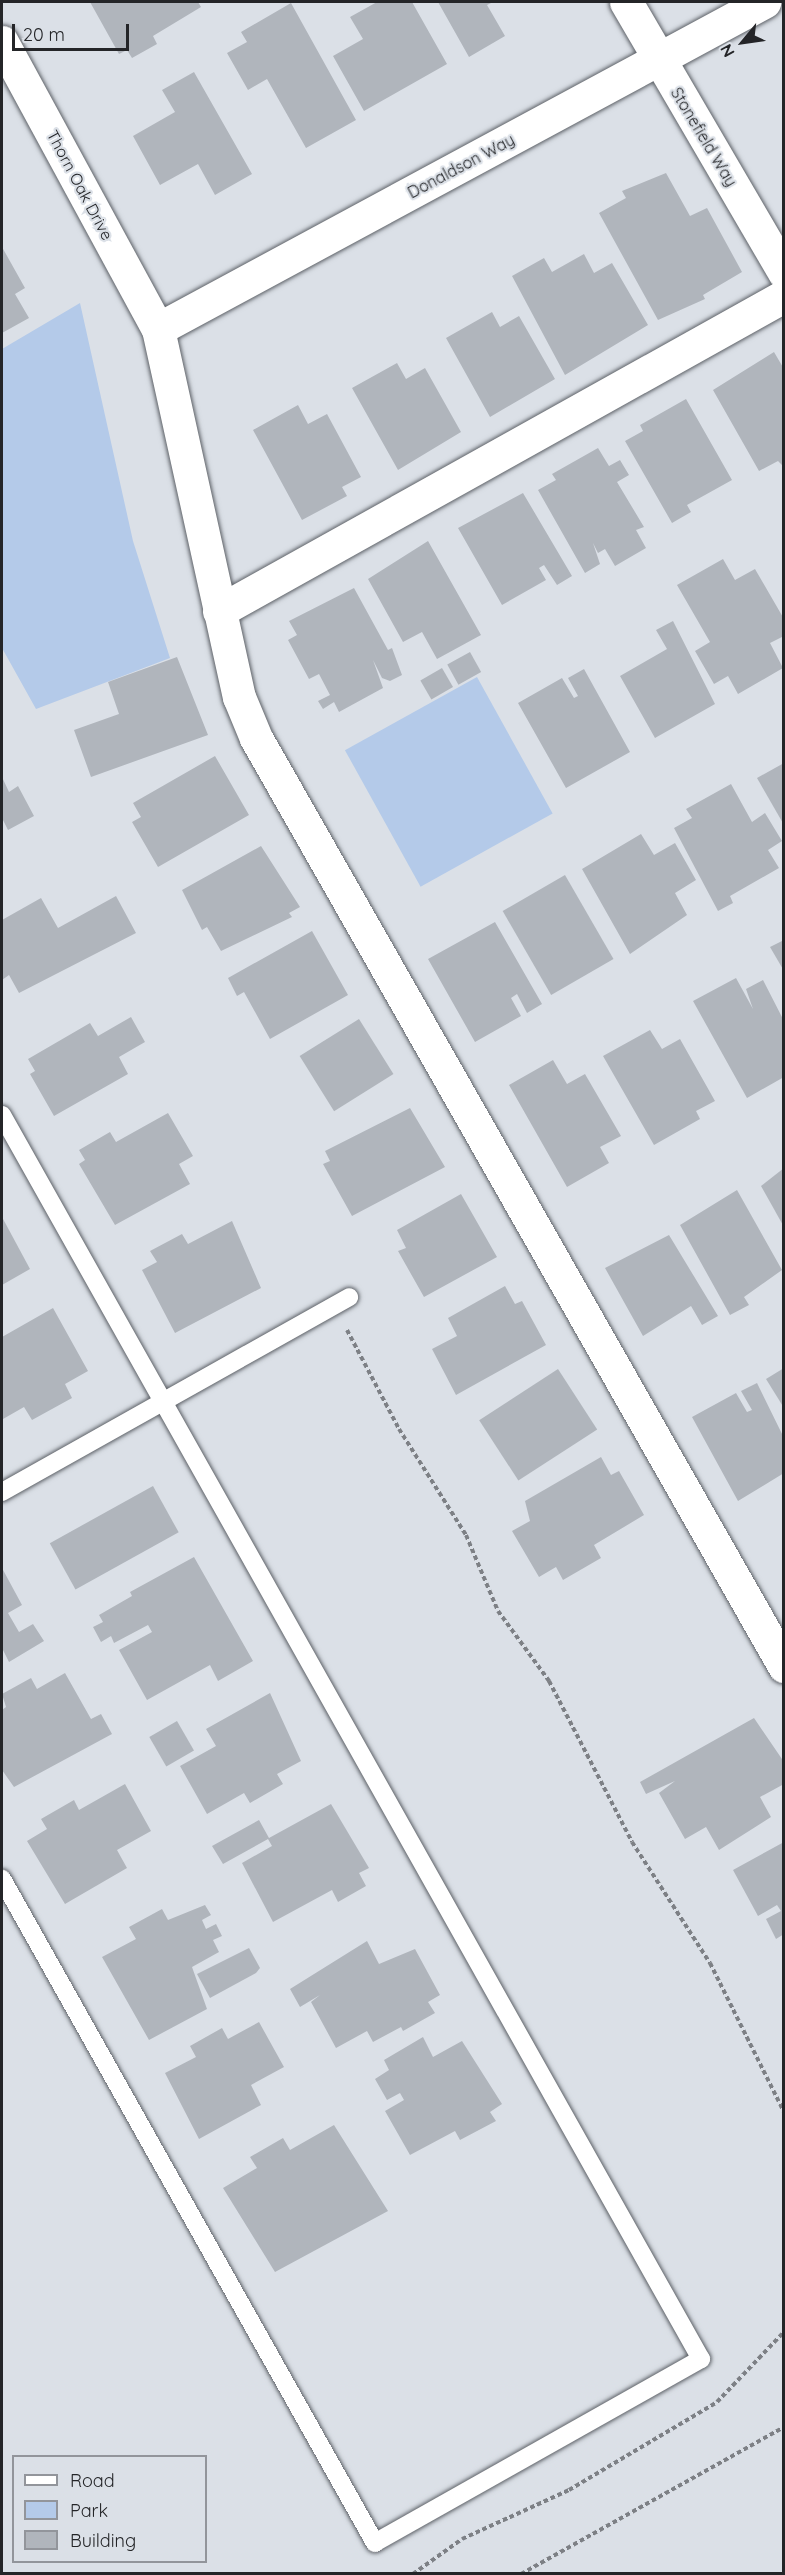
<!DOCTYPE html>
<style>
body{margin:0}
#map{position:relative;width:785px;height:2575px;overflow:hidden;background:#dbe0e7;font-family:Quicksand,sans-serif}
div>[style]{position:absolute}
.green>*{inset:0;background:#b4cae9;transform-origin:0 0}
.building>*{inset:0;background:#b0b5bc;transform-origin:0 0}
.path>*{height:4px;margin-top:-2px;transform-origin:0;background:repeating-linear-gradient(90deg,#7d8085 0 4.5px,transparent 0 7.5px)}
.roads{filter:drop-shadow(0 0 2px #5d6167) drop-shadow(0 0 2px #5d6167)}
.lane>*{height:18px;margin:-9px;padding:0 9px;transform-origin:9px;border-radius:9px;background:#fff}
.street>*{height:33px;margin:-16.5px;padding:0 16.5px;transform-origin:16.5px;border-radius:16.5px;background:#fff}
span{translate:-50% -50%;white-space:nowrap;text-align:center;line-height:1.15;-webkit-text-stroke:4.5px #dbe0e7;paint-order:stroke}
.street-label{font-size:16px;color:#242528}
.frame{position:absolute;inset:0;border:3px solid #242528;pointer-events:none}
.legend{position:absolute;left:12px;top:2455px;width:195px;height:108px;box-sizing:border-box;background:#dbe0e7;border:2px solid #92959b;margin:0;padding:8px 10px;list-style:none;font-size:18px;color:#242528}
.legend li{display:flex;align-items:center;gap:12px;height:30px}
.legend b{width:30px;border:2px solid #92959b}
.north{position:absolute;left:713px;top:12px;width:60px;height:60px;-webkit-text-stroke:4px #dbe0e7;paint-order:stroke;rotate:241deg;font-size:16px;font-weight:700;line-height:24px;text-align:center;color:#242528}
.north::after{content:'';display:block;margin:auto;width:21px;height:27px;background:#242528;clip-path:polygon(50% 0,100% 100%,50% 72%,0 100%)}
.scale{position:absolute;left:12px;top:24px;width:117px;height:27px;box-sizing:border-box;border:3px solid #242528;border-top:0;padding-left:8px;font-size:18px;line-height:21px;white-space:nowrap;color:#242528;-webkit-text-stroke:4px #dbe0e7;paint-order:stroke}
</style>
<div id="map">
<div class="green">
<i style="clip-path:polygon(80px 303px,133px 541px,170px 658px,36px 709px,2px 648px,2px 349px)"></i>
<i style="left:477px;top:677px;width:156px;height:151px;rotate:61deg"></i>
</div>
<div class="building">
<i style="clip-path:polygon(90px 2px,198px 2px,201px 7px,153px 36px,157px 44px,132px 58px,127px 50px,119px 54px)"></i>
<i style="clip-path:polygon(377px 2px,412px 2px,447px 64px,364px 111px,333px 56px,363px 39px,350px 17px)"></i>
<i style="clip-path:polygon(438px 2px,493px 2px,487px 5px,505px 36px,469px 57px)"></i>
<i style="clip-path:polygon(291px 3px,356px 120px,306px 148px,267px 79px,248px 90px,227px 53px,247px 42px,241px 32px)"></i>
<i style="clip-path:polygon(194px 72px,252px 174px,215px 195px,198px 164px,160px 185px,133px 136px,175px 112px,162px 90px)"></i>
<i style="clip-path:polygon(666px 173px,690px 216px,707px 208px,742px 272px,703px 295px,705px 299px,658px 320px,599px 213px,626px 198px,622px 191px)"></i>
<i style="clip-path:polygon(2px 247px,25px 288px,15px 294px,29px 318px,2px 333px)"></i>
<i style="clip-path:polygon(584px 254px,594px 273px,612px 263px,648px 325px,565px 375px,512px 276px,544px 258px,552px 272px)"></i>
<i style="clip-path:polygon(492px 312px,500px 327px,519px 316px,555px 379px,490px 417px,446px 338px)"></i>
<i style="clip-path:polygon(774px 352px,784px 369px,784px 467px,778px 461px,759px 471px,713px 390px)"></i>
<i style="clip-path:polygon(397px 363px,406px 379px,425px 368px,461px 432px,398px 470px,352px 388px)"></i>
<i style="clip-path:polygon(686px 399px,732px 480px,687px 505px,691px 512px,672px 523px,625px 441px,643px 431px,640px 425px)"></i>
<i style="clip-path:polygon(298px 405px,308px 424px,327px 414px,361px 477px,342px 487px,347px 496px,302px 520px,253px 430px)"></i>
<i style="clip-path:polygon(598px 448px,609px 466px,620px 460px,629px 475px,617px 482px,644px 527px,636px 530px,646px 548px,615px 566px,605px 549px,598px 553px,593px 543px,600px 564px,585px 573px,538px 490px,556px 480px,552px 474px)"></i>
<i style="clip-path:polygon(523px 493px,572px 576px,557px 585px,544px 565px,539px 568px,546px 580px,502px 605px,458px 528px)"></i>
<i style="clip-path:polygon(428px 541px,481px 635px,437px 659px,422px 632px,403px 642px,368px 579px)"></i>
<i style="clip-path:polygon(723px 559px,735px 580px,755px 569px,784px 619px,784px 636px,770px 643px,783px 668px,738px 694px,728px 676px,714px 684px,695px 651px,710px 642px,677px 585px)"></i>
<i style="clip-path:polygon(354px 588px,388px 650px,392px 648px,402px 675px,390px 681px,382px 678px,373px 660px,383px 688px,339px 712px,334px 702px,323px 709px,318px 701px,330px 695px,319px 674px,309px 679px,288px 640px,297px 635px,289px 621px)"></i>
<i style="clip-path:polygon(673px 621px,715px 704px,655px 738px,620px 676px,667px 649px,656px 630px)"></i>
<i style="left:470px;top:652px;width:23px;height:26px;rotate:61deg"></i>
<i style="clip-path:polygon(177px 657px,208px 735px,91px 777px,74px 730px,119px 714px,108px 682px)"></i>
<i style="left:442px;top:668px;width:22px;height:25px;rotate:60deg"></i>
<i style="clip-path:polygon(584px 669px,630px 752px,566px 788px,518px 703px,562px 678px,574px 698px,578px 696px,568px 678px)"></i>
<i style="clip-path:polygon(215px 756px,249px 815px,158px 867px,132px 822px,141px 817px,133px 803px)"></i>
<i style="clip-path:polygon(784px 763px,784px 825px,757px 778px)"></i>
<i style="clip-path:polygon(2px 777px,9px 792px,18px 786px,34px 816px,8px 830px,2px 818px)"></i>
<i style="clip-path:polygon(731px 784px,752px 822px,765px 813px,782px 841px,768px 850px,779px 868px,730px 896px,733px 903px,718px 911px,674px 828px,692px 818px,686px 809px)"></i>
<i style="clip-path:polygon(641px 834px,654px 855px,675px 843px,696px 880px,675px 893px,687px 915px,630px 954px,582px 869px)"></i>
<i style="clip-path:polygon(261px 846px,300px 907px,289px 913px,292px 917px,221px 951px,207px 927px,202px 930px,182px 890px)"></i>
<i style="left:565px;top:875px;width:97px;height:72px;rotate:60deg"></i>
<i style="clip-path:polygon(116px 896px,136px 933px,19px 993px,9px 975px,2px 980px,2px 920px,41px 898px,58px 928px)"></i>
<i style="clip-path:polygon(495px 922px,542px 1004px,527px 1013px,517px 994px,511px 998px,521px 1016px,475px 1042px,428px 959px)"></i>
<i style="clip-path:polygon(312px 931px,348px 995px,270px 1039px,244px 992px,237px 996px,228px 978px)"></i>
<i style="clip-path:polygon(784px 940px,784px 971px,770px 947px)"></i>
<i style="clip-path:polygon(736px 978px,753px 1009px,746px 989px,763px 980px,784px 1021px,784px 1077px,747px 1098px,693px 1001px)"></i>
<i style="clip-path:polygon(131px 1017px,145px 1042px,119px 1057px,128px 1074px,54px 1116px,30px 1074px,35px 1071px,28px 1059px,90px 1023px,98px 1036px)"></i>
<i style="left:359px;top:1019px;width:65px;height:70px;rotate:58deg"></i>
<i style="clip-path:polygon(650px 1030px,662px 1049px,680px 1039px,715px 1101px,696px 1111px,700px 1119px,654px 1145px,603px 1056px)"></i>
<i style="clip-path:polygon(553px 1060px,567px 1084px,585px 1074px,621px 1136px,600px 1147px,609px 1163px,567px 1187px,509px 1085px)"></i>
<i style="clip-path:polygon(410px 1108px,445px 1167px,352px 1216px,323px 1164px,330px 1161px,325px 1151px)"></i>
<i style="clip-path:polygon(168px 1113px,193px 1156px,179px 1164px,190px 1184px,115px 1225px,79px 1164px,85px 1160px,79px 1150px,110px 1132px,116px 1142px)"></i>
<i style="clip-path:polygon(784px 1168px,784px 1227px,761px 1186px)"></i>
<i style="clip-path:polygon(737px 1190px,782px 1270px,744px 1297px,749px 1305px,730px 1315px,680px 1225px)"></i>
<i style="clip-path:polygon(461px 1194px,497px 1257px,424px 1297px,398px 1251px,406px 1248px,397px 1230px)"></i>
<i style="clip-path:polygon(2px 1217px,30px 1269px,2px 1285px)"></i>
<i style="clip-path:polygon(232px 1221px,261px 1288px,175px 1333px,142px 1270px,157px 1262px,150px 1251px,182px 1234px,188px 1244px)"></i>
<i style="clip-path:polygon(669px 1235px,718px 1316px,702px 1325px,691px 1306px,643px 1336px,605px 1268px)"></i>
<i style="clip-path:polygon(505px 1286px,515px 1304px,522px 1301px,546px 1345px,456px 1395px,432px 1349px,457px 1336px,448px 1318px)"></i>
<i style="clip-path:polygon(53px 1308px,88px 1371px,65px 1384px,72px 1398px,32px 1420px,24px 1407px,3px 1419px,2px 1337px)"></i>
<i style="clip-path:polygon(784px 1368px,784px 1408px,766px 1379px)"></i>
<i style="left:558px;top:1369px;width:72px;height:94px;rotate:57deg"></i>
<i style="clip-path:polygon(757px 1383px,784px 1438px,784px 1473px,738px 1501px,692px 1417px,736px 1393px,747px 1412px,752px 1410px,741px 1391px)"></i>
<i style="clip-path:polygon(601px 1457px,611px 1475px,619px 1471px,644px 1515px,594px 1545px,601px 1558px,563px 1580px,556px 1567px,539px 1577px,512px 1531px,530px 1521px,525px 1501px)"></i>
<i style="left:153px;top:1486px;width:53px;height:118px;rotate:61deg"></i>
<i style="clip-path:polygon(194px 1557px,253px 1661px,218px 1681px,210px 1665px,147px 1700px,119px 1650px,152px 1632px,148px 1625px,114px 1643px,111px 1636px,101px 1642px,93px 1627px,103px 1622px,99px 1615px,132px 1596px,130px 1592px)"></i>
<i style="clip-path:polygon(2px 1568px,22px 1605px,8px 1613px,19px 1632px,33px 1624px,44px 1641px,9px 1662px,2px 1648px)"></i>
<i style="clip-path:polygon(65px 1673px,91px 1719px,101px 1714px,112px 1734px,14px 1787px,2px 1770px,2px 1710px,6px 1707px,2px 1694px,31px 1678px,37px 1689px)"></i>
<i style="clip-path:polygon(270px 1693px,301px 1761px,277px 1774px,283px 1784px,250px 1803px,244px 1793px,207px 1814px,180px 1766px,216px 1746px,206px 1729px)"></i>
<i style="clip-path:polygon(754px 1718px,784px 1762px,784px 1784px,760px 1797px,771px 1817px,719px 1850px,706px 1827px,685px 1839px,659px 1793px,675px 1781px,646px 1794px,640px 1782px)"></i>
<i style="left:177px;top:1721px;width:34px;height:32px;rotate:60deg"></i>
<i style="clip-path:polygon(125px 1784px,151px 1831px,117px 1850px,127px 1868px,65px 1904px,27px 1841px,47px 1829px,41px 1819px,74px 1800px,79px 1810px)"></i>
<i style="clip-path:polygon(331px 1804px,369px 1868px,359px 1873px,366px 1886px,338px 1902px,332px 1890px,273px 1922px,242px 1863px,272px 1846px,268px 1839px,223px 1864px,212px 1846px,259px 1820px,269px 1838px)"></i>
<i style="clip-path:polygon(784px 1842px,784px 1934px,776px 1939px,766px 1919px,781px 1911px,777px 1905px,758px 1916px,733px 1870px)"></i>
<i style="clip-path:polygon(205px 1905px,211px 1915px,202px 1920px,206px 1929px,216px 1924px,222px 1936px,213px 1940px,219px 1952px,192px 1967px,207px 2009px,149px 2040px,102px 1957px,136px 1939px,129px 1927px,162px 1909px,168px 1920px)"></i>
<i style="clip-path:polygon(367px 1941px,379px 1964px,415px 1949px,440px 1995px,428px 2002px,435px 2013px,403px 2031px,401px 2027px,373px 2042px,367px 2031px,336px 2048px,311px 2002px,320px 1995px,300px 2007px,290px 1989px)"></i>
<i style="clip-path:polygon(249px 1948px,260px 1968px,256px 1973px,210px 1998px,197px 1974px)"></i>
<i style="clip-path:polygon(259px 2022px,284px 2067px,251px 2085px,261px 2105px,199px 2139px,165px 2073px,196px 2057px,190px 2046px,222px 2028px,228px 2039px)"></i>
<i style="clip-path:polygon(423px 2037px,433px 2057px,462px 2041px,502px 2104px,490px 2112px,496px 2121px,460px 2140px,455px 2131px,410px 2155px,385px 2111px,404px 2100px,400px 2093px,387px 2100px,375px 2079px,389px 2070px,384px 2060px)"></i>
<i style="clip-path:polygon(334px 2125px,388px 2211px,275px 2272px,223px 2188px,257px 2168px,250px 2157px,283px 2138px,290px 2150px)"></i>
</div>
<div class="path">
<i style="left:347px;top:1330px;width:112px;rotate:62.3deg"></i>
<i style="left:399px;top:1429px;width:125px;rotate:57.7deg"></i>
<i style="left:466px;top:1535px;width:82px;rotate:67.2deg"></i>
<i style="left:498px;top:1611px;width:87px;rotate:53.9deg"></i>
<i style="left:549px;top:1681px;width:181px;rotate:62.7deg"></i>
<i style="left:632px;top:1842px;width:144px;rotate:57.2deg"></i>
<i style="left:710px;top:1963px;width:166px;rotate:63.6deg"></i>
<i style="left:413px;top:2574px;width:60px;rotate:-35.5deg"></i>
<i style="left:462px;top:2539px;width:118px;rotate:-24.6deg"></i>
<i style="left:569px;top:2490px;width:172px;rotate:-30.7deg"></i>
<i style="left:717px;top:2402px;width:97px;rotate:-46.3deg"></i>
<i style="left:521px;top:2574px;width:301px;rotate:-29.2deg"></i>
</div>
<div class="roads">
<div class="lane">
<i style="left:2px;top:1115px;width:1427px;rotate:60.67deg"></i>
<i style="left:701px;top:2359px;width:374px;rotate:150.6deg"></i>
<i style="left:375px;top:2543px;width:762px;rotate:-119.32deg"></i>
<i style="left:2px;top:1492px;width:398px;rotate:-29.3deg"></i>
</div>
<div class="street">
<i style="left:626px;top:2px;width:313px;rotate:59.7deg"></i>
<i style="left:2px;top:42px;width:327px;rotate:61.5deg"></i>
<i style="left:158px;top:329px;width:377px;rotate:77.6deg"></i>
<i style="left:239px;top:697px;width:44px;rotate:67.5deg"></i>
<i style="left:256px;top:738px;width:1068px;rotate:60.36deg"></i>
<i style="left:158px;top:329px;width:689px;rotate:-28.35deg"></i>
<i style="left:219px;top:611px;width:647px;rotate:-29.14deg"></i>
</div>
</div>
<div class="street-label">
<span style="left:704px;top:137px;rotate:59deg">Stonefield Way</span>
<span style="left:461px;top:166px;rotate:-28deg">Donaldson Way</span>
<span style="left:80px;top:185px;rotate:62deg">Thorn Oak Drive</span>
</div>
<div class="frame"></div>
<ul class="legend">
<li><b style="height:8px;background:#fff"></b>Road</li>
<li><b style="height:16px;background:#b4cae9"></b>Park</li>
<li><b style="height:16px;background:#b0b5bc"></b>Building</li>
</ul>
<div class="north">N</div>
<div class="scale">20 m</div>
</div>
